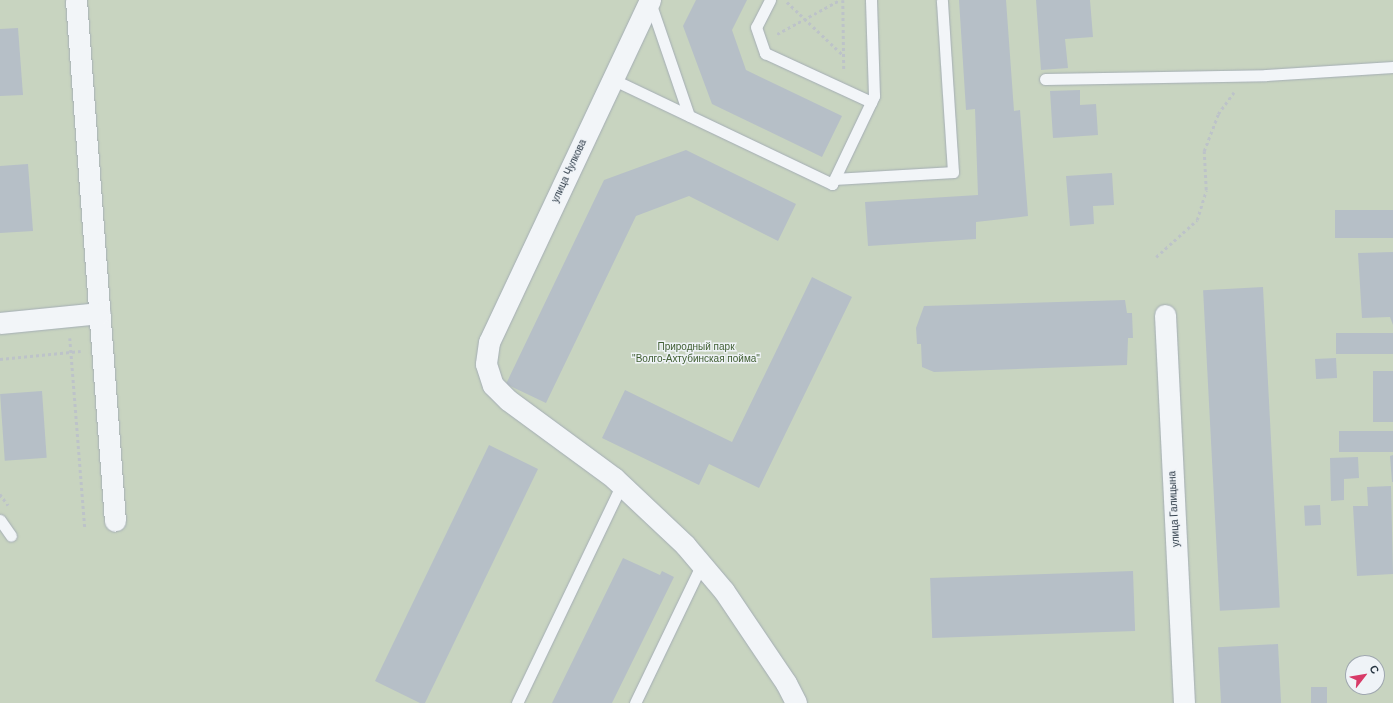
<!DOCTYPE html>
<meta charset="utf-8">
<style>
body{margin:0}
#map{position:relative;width:1393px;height:703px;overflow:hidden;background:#dfe5ea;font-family:Arial,sans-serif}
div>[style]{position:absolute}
.green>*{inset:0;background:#c8d4c0}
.building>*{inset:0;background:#b6bfc7;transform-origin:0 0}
.path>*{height:2.5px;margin-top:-1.25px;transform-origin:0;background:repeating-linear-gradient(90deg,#bdc3c9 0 3px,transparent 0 6px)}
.roads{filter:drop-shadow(0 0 1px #a4adb4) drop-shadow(0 0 1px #a4adb4)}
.service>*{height:11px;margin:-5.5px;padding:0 5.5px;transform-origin:5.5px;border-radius:5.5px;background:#f2f5f8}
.minor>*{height:21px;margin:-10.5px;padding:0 10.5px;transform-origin:10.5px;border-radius:10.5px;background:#f2f5f8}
span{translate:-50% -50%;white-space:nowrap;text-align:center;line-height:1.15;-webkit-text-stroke:3px #eff3f7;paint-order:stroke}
.street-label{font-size:10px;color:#273542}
.park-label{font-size:10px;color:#415f33}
.north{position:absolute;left:1345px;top:655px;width:40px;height:40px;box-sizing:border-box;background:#eff3f7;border:1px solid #9fa7af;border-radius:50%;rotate:59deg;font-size:11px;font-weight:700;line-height:16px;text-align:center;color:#273542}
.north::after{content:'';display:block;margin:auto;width:14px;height:18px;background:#d83b68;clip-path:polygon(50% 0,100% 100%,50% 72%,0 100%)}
</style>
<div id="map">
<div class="green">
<i style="clip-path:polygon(evenodd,0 0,1393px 0,1393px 703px,0 703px,0 0,1353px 663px,1377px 663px,1377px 687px,1353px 687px,1353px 663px)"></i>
</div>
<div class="building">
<i style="clip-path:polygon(696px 0,747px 0,732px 30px,746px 70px,842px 116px,822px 157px,712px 104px,683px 26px)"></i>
<i style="clip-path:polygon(959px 0,1006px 0,1014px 111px,1020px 110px,1028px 216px,976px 222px,976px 239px,868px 246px,865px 202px,978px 195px,975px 109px,966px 110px)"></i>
<i style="clip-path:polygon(1036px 0,1090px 0,1093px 37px,1065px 39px,1068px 68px,1041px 70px)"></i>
<i style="clip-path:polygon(18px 28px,23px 95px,0 96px,0 29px)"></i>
<i style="clip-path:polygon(1080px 90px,1080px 105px,1096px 104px,1098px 135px,1053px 138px,1050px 91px)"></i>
<i style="clip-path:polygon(686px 150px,796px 204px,778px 241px,689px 196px,636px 216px,546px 403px,506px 384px,604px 180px)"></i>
<i style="clip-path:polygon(28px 164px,33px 231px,0 233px,0 166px)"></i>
<i style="clip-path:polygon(1112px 173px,1114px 205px,1093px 206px,1094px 224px,1070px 226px,1066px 176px)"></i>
<i style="left:1393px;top:210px;width:28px;height:58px;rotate:90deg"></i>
<i style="clip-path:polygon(1393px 252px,1393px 325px,1390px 317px,1362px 318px,1358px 253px)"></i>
<i style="clip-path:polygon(812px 277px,852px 297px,759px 488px,709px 464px,699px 485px,602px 438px,625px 390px,732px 442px)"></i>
<i style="left:1263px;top:287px;width:321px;height:60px;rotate:87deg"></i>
<i style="clip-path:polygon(1125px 300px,1127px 313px,1132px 313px,1133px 338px,1128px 338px,1127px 365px,934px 372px,922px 367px,921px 344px,917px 344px,916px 328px,924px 306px)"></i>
<i style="left:1393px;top:333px;width:21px;height:57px;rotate:90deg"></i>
<i style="left:1336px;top:358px;width:20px;height:21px;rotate:87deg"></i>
<i style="left:1393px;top:371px;width:51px;height:20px;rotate:90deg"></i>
<i style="left:42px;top:391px;width:67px;height:42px;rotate:86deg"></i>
<i style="left:1393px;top:431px;width:21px;height:54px;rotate:90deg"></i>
<i style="clip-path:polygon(489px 445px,538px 469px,425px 703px,420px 703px,375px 681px)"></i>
<i style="clip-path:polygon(1393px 455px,1393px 482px,1392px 482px,1390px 456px)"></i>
<i style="clip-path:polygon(1358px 457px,1359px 478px,1344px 479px,1344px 500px,1331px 501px,1330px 458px)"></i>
<i style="clip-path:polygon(1391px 486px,1393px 574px,1357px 576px,1353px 506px,1368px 506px,1367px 487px)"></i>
<i style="left:1320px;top:505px;width:20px;height:16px;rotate:87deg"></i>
<i style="clip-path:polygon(623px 558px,660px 575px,662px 571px,674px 577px,612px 703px,552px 703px)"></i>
<i style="left:1133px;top:571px;width:60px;height:203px;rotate:88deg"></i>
<i style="left:1278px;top:644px;width:59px;height:60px;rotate:87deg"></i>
<i style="left:1311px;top:687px;width:16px;height:16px"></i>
</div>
<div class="path">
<i style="left:843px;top:0;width:71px;rotate:89.2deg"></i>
<i style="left:787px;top:2px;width:77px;rotate:43.4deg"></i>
<i style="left:777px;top:34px;width:72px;rotate:-28.4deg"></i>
<i style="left:1156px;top:257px;width:55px;rotate:-42.1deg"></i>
<i style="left:1197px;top:220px;width:31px;rotate:-73deg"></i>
<i style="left:1206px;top:190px;width:39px;rotate:-93deg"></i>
<i style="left:1204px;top:151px;width:40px;rotate:-69deg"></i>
<i style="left:1218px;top:114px;width:27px;rotate:-54deg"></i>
<i style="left:70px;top:338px;width:190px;rotate:85.5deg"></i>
<i style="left:0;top:359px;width:81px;rotate:-5.6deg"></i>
<i style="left:0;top:494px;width:14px;rotate:54deg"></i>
</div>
<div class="roads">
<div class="service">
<i style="left:770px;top:0;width:30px;rotate:117deg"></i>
<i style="left:756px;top:27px;width:28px;rotate:71deg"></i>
<i style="left:765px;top:53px;width:117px;rotate:24.8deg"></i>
<i style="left:650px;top:2px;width:120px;rotate:71.1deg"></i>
<i style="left:612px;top:79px;width:244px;rotate:25.5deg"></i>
<i style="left:832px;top:184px;width:98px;rotate:-64.5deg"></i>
<i style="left:874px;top:96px;width:96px;rotate:-91.8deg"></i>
<i style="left:1045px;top:79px;width:221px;rotate:-1deg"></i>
<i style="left:1266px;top:75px;width:127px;rotate:-3.6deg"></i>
<i style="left:835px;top:179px;width:118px;rotate:-3.4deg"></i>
<i style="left:953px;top:172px;width:172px;rotate:-93.7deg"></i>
<i style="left:0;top:520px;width:19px;rotate:55deg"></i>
<i style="left:517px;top:703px;width:241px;rotate:-64.4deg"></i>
<i style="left:635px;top:703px;width:154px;rotate:-64.3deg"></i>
</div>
<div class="minor">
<i style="left:76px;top:0;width:522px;rotate:85.72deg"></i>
<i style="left:650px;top:0;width:378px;rotate:115.2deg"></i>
<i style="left:489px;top:342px;width:22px;rotate:98deg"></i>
<i style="left:486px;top:364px;width:22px;rotate:72deg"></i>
<i style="left:493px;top:385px;width:21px;rotate:45deg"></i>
<i style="left:508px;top:400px;width:132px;rotate:36.3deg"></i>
<i style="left:614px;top:478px;width:98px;rotate:43.3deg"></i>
<i style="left:685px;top:545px;width:60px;rotate:49.7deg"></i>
<i style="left:724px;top:591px;width:111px;rotate:56deg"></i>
<i style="left:786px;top:683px;width:22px;rotate:63deg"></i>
<i style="left:1165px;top:315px;width:388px;rotate:87.2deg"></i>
<i style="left:0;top:323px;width:100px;rotate:-5.7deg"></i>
</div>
</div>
<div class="street-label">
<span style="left:569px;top:171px;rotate:-65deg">улица Чулкова</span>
<span style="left:1174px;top:509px;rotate:-93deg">улица Галицына</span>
</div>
<div class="park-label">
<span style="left:696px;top:352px">Природный парк<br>"Волго-Ахтубинская пойма"</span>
</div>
<div class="north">С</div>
</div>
